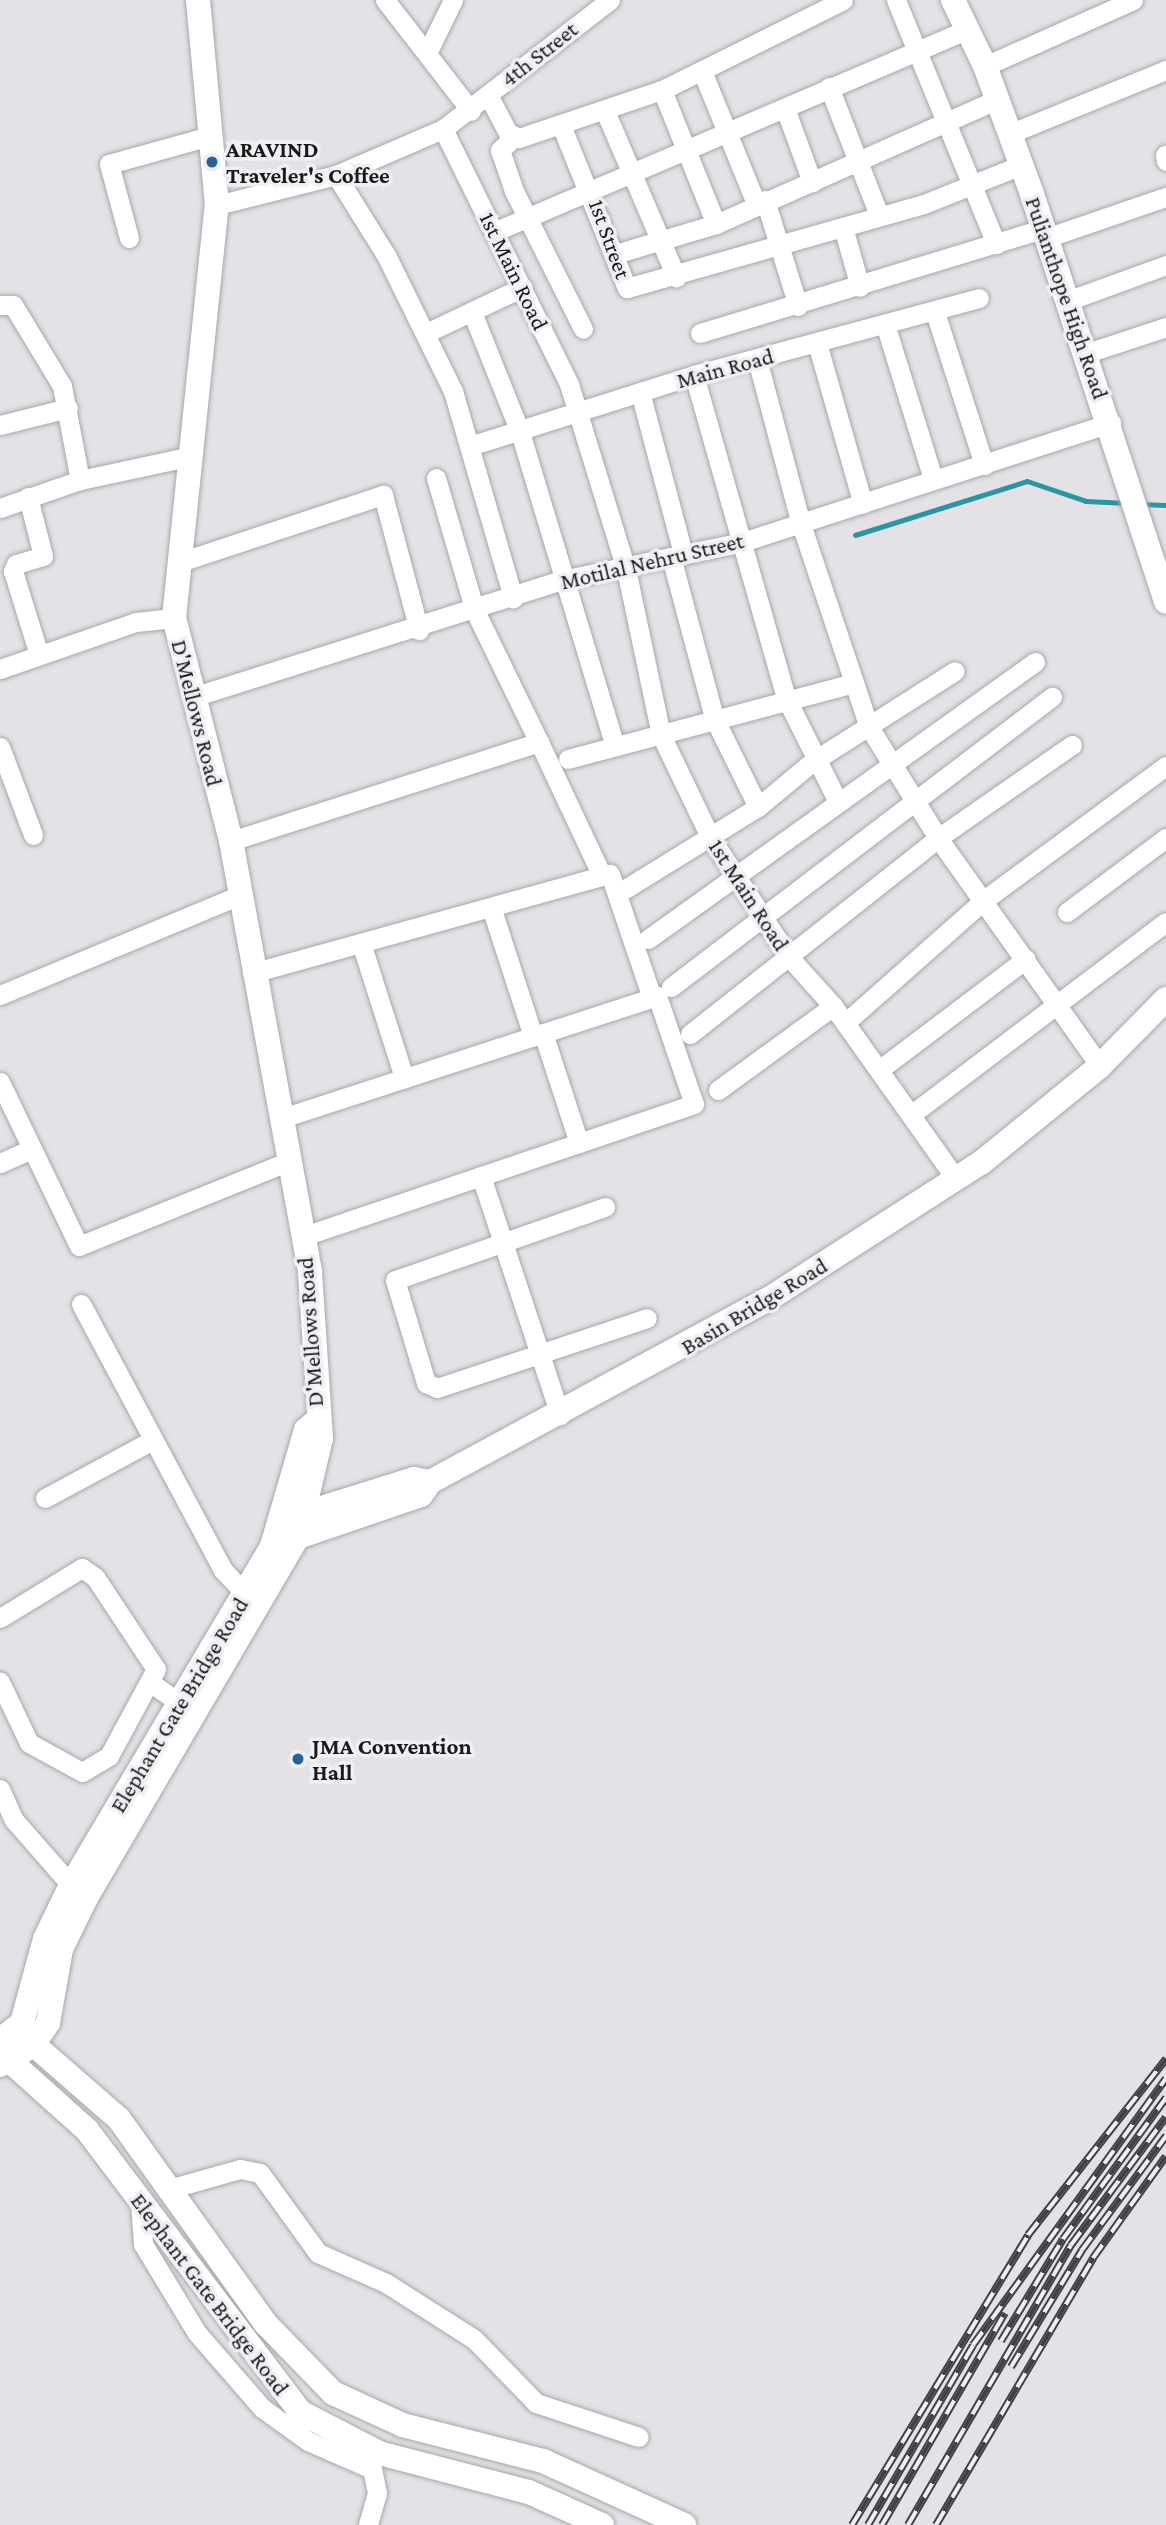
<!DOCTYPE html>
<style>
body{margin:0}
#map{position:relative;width:1166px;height:2525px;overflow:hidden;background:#e4e2e6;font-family:"Crimson Pro",serif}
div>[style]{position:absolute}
.stream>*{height:5px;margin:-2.5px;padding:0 2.5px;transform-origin:2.5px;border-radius:2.5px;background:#2a96a2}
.roads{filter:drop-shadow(0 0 2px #a9a7ab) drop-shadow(0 0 2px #a9a7ab)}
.minor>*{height:19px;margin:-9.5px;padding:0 9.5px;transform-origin:9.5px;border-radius:9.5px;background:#fff}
.major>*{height:24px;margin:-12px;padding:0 12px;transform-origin:12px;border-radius:12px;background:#fff}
.rail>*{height:8px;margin-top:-4px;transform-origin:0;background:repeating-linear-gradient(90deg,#f1eff4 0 16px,#414042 0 32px);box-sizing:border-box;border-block:2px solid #414042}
.dots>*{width:19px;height:19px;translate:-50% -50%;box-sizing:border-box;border:4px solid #f1eff4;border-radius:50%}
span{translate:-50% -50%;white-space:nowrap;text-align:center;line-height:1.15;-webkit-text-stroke:7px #f1eff4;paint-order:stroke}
.street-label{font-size:23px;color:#1a191a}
.poi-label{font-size:23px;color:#1a191a;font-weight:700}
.left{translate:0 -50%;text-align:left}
</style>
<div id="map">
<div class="stream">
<i style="left:1140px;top:504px;width:26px;rotate:2deg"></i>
<i style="left:855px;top:535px;width:180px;rotate:-17.4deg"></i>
<i style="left:1027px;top:481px;width:62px;rotate:18.7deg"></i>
<i style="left:1086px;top:501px;width:41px;rotate:2.8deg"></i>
</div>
<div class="roads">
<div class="minor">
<i style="left:385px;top:0;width:140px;rotate:52.2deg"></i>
<i style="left:896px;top:0;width:264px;rotate:67.7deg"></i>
<i style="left:428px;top:51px;width:57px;rotate:-63.9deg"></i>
<i style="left:985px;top:66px;width:162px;rotate:-24deg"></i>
<i style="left:702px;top:71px;width:143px;rotate:67.8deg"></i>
<i style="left:829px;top:87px;width:137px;rotate:68.7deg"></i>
<i style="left:662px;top:90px;width:144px;rotate:68.1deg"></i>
<i style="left:488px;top:95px;width:43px;rotate:62.2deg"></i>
<i style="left:508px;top:133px;width:12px;rotate:24deg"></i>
<i style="left:519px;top:138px;width:151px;rotate:-18.6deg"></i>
<i style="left:662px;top:90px;width:202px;rotate:-26.4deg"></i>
<i style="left:605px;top:111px;width:181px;rotate:66.8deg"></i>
<i style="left:786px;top:111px;width:76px;rotate:69.9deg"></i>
<i style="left:561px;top:125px;width:176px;rotate:68deg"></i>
<i style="left:627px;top:288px;width:309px;rotate:-15.8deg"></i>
<i style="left:924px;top:204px;width:105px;rotate:-21.9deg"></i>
<i style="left:443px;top:129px;width:284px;rotate:63.7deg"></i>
<i style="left:569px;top:384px;width:194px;rotate:72.9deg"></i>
<i style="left:626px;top:569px;width:170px;rotate:78.1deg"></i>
<i style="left:661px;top:735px;width:113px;rotate:64.3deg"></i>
<i style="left:710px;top:837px;width:144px;rotate:56.6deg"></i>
<i style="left:789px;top:957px;width:66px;rotate:48.1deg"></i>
<i style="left:833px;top:1006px;width:212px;rotate:54.6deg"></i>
<i style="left:1009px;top:134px;width:170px;rotate:-22.2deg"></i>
<i style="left:513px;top:138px;width:18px;rotate:137deg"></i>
<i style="left:500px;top:150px;width:43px;rotate:71.1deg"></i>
<i style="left:514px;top:191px;width:154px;rotate:63.4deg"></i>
<i style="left:1165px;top:155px;width:6px;rotate:81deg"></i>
<i style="left:336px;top:175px;width:97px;rotate:58.1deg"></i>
<i style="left:387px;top:257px;width:149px;rotate:63.8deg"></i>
<i style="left:453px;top:391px;width:216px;rotate:73.8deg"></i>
<i style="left:765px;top:200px;width:111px;rotate:72.7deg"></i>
<i style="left:217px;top:205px;width:123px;rotate:-14.1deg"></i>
<i style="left:336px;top:175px;width:116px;rotate:-23.3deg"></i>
<i style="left:443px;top:129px;width:211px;rotate:-37.7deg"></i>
<i style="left:843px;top:227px;width:62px;rotate:74.2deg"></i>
<i style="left:496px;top:231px;width:511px;rotate:-23.15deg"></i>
<i style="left:129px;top:238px;width:77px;rotate:-105.1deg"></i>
<i style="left:109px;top:164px;width:105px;rotate:-15.5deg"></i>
<i style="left:1046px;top:238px;width:127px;rotate:-18.9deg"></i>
<i style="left:615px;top:254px;width:105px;rotate:-16.5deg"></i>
<i style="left:716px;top:224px;width:306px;rotate:-23.9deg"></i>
<i style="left:1067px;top:301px;width:105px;rotate:-20deg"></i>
<i style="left:0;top:305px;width:13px"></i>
<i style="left:13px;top:305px;width:95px;rotate:58.8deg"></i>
<i style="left:62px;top:386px;width:96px;rotate:79.2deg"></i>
<i style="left:472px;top:312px;width:129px;rotate:68.2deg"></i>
<i style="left:520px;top:432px;width:328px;rotate:73.2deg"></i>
<i style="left:935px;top:312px;width:161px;rotate:72.2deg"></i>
<i style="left:886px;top:327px;width:159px;rotate:72.8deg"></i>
<i style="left:426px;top:333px;width:107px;rotate:-25.4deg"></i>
<i style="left:700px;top:333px;width:358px;rotate:-16.9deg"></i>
<i style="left:817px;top:343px;width:167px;rotate:74.1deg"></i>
<i style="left:1084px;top:354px;width:86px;rotate:-18.2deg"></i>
<i style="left:757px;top:359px;width:171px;rotate:75.1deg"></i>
<i style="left:801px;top:524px;width:214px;rotate:71.5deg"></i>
<i style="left:869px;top:727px;width:131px;rotate:58.1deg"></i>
<i style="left:938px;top:838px;width:280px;rotate:54.6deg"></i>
<i style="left:694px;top:375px;width:336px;rotate:74.1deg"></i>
<i style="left:786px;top:698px;width:116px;rotate:63.4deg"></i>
<i style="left:640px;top:392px;width:168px;rotate:75.1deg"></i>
<i style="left:0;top:425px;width:70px;rotate:-14deg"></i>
<i style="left:473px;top:445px;width:232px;rotate:-17.6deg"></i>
<i style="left:694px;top:375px;width:295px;rotate:-15.1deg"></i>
<i style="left:436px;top:478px;width:139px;rotate:73.7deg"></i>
<i style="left:475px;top:611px;width:146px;rotate:64deg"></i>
<i style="left:28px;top:497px;width:61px;rotate:75.7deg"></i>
<i style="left:43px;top:556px;width:28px;rotate:163deg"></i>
<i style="left:16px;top:564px;width:8px;rotate:113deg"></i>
<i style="left:13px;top:571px;width:88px;rotate:72.8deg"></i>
<i style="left:0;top:508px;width:85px;rotate:-19.3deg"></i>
<i style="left:80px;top:480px;width:115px;rotate:-12.1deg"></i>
<i style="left:671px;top:557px;width:167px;rotate:75deg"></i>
<i style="left:714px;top:718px;width:99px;rotate:63.7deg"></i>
<i style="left:183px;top:561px;width:211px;rotate:-18.3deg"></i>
<i style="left:383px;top:495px;width:140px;rotate:75.1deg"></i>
<i style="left:0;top:669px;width:144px;rotate:-19.1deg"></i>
<i style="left:136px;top:622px;width:38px;rotate:-6deg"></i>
<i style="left:193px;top:697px;width:387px;rotate:-17.6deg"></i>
<i style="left:562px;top:580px;width:184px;rotate:-11.9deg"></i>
<i style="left:742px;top:542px;width:388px;rotate:-17.9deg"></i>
<i style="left:0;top:747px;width:94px;rotate:69.4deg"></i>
<i style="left:568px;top:759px;width:296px;rotate:-14.9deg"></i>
<i style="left:231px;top:841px;width:324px;rotate:-17.8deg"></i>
<i style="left:539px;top:742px;width:148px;rotate:64.8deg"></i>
<i style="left:625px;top:889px;width:156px;rotate:-31.7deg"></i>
<i style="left:758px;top:807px;width:70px;rotate:-39.8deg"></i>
<i style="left:812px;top:762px;width:169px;rotate:-32.5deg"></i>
<i style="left:492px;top:910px;width:133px;rotate:72deg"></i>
<i style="left:1067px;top:912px;width:124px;rotate:-36.8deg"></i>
<i style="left:648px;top:939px;width:476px;rotate:-35.6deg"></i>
<i style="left:362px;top:946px;width:139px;rotate:72.3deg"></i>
<i style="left:252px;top:973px;width:371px;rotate:-15.5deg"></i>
<i style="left:610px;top:874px;width:131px;rotate:71.3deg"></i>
<i style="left:671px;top:987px;width:479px;rotate:-37.3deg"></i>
<i style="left:0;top:995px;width:258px;rotate:-22.6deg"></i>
<i style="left:845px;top:1023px;width:186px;rotate:-41.5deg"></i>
<i style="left:984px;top:900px;width:226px;rotate:-36.4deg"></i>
<i style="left:543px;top:1033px;width:116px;rotate:71.9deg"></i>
<i style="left:690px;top:1034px;width:316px;rotate:-38.3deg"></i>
<i style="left:938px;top:838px;width:163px;rotate:-34.8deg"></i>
<i style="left:879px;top:1070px;width:184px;rotate:-37.1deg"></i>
<i style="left:0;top:1082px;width:182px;rotate:64.3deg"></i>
<i style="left:79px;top:1246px;width:224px;rotate:-22deg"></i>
<i style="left:718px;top:1090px;width:142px;rotate:-36.1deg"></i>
<i style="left:912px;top:1114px;width:318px;rotate:-37.1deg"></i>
<i style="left:279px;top:1119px;width:398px;rotate:-18deg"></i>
<i style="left:657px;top:996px;width:114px;rotate:71.1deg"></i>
<i style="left:694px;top:1104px;width:414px;rotate:161.3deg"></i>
<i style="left:0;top:1163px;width:35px;rotate:-24deg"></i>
<i style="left:481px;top:1176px;width:252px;rotate:71.7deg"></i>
<i style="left:605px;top:1207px;width:222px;rotate:160.8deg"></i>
<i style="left:395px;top:1280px;width:108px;rotate:73.2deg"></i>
<i style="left:426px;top:1383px;width:12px;rotate:24deg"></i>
<i style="left:437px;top:1388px;width:221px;rotate:-18.4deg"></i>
<i style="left:81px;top:1304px;width:302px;rotate:61.9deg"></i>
<i style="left:223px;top:1570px;width:42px;rotate:46.9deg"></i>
<i style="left:45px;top:1498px;width:120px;rotate:-28.3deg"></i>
<i style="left:0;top:1618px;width:96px;rotate:-31.4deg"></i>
<i style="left:82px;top:1568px;width:16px;rotate:35deg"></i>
<i style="left:95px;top:1577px;width:110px;rotate:56.5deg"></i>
<i style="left:156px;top:1669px;width:99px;rotate:118.4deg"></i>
<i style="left:109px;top:1756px;width:31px;rotate:149deg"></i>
<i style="left:82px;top:1772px;width:60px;rotate:-151.3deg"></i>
<i style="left:29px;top:1743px;width:68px;rotate:-115.4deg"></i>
<i style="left:151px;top:1683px;width:35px;rotate:35deg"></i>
<i style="left:0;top:1789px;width:34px;rotate:66deg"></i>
<i style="left:14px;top:1820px;width:86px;rotate:48.8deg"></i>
<i style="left:169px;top:2189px;width:74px;rotate:-15.7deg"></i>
<i style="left:240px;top:2169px;width:20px;rotate:11deg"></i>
<i style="left:260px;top:2173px;width:99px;rotate:54.1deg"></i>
<i style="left:318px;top:2253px;width:74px;rotate:23.8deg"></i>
<i style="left:386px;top:2283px;width:104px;rotate:32.5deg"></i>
<i style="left:474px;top:2339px;width:89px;rotate:45.9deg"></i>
<i style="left:536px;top:2403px;width:108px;rotate:18.3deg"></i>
<i style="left:140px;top:2202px;width:42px;rotate:85.9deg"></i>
<i style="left:143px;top:2244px;width:104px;rotate:58.8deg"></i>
<i style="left:197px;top:2333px;width:99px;rotate:49.1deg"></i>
<i style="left:262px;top:2408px;width:57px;rotate:35.7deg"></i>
<i style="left:308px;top:2441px;width:70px;rotate:23.6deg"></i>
<i style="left:372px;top:2469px;width:25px;rotate:78deg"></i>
<i style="left:377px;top:2493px;width:33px;rotate:106deg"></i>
</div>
<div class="major">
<i style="left:953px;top:0;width:73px;rotate:64.1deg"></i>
<i style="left:985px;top:66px;width:136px;rotate:69.8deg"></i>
<i style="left:1032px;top:194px;width:429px;rotate:71.8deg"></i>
<i style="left:293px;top:1517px;width:127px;rotate:-17.4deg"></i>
<i style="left:414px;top:1479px;width:16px;rotate:11deg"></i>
<i style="left:272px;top:1546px;width:157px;rotate:-18.9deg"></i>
<i style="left:421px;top:1495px;width:16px;rotate:-55deg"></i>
<i style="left:430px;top:1482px;width:383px;rotate:-28.4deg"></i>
<i style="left:767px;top:1300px;width:255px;rotate:-32.7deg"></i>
<i style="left:982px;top:1162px;width:152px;rotate:-39.1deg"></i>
<i style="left:1100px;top:1066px;width:94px;rotate:-45.4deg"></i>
<i style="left:17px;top:2030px;width:135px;rotate:41.1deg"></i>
<i style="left:119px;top:2119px;width:251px;rotate:54.4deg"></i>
<i style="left:265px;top:2323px;width:98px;rotate:45.8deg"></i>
<i style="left:333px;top:2393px;width:77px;rotate:24.6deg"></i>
<i style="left:403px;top:2425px;width:145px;rotate:14.4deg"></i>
<i style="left:543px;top:2461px;width:155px;rotate:24.4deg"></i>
<i style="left:4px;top:2037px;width:23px;rotate:-38deg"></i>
<i style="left:22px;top:2023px;width:87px;rotate:-74.7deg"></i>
<i style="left:45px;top:1939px;width:60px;rotate:-64.3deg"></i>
<i style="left:71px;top:1885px;width:394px;rotate:-59.3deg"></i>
<i style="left:272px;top:1546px;width:121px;rotate:-73.7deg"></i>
<i style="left:306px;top:1430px;width:13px;rotate:-42deg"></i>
<i style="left:0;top:2052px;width:117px;rotate:41.9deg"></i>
<i style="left:87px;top:2130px;width:353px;rotate:52.9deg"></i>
<i style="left:300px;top:2412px;width:89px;rotate:27.4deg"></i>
<i style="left:379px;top:2453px;width:155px;rotate:14.6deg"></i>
<i style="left:529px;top:2492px;width:80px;rotate:24.3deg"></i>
<i style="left:0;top:2065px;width:39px;rotate:-31deg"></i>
<i style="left:33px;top:2045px;width:27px;rotate:-56deg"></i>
<i style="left:48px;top:2023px;width:75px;rotate:-80deg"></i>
<i style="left:61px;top:1949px;width:59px;rotate:-63.9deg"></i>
<i style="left:87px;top:1896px;width:417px;rotate:-59.6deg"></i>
<i style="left:298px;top:1536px;width:101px;rotate:-76.8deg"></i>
<i style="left:321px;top:1438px;width:167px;rotate:-93.8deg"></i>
<i style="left:310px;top:1271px;width:437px;rotate:-100.4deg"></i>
<i style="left:231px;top:841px;width:230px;rotate:-104.3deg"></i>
<i style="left:174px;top:618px;width:415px;rotate:-84.1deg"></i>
<i style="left:217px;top:205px;width:206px;rotate:-95.3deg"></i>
</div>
</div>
<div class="rail">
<i style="left:1001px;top:2341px;width:119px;rotate:-58.7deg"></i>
<i style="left:1063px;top:2239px;width:175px;rotate:-53.9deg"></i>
<i style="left:1011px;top:2367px;width:137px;rotate:-58.7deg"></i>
<i style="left:1082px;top:2250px;width:142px;rotate:-53.6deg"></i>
<i style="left:852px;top:2525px;width:339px;rotate:-58.7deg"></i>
<i style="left:1028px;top:2235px;width:224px;rotate:-51.9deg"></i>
<i style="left:868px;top:2525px;width:208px;rotate:-59.7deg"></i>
<i style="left:973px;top:2345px;width:329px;rotate:-54.1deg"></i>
<i style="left:882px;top:2525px;width:245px;rotate:-59.9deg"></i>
<i style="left:908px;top:2525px;width:324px;rotate:-59.8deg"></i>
<i style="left:1071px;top:2245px;width:159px;rotate:-53.4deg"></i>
<i style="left:936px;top:2525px;width:310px;rotate:-59.5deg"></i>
<i style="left:1093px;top:2258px;width:125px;rotate:-54.4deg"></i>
</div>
<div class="dots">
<i style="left:212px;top:162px;background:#256299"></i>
<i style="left:298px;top:1759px;background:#256299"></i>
</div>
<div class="street-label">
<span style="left:539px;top:54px;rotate:-38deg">4th Street</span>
<span style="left:610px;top:239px;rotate:70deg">1st Street</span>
<span style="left:514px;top:271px;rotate:64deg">1st Main Road</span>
<span style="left:1067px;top:298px;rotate:71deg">Pulianthope High Road</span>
<span style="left:725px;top:368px;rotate:-15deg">Main Road</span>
<span style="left:652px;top:561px;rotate:-13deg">Motilal Nehru Street</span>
<span style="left:197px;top:713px;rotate:76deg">D'Mellows Road</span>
<span style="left:749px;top:895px;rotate:57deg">1st Main Road</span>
<span style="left:754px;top:1306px;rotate:-31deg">Basin Bridge Road</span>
<span style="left:310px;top:1332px;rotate:-94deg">D'Mellows Road</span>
<span style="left:179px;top:1705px;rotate:-59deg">Elephant Gate Bridge Road</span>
<span style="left:210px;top:2294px;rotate:53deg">Elephant Gate Bridge Road</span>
</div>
<div class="poi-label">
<span class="left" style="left:226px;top:162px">ARAVIND<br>Traveler's Coffee</span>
<span class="left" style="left:312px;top:1759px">JMA Convention<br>Hall</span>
</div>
</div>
